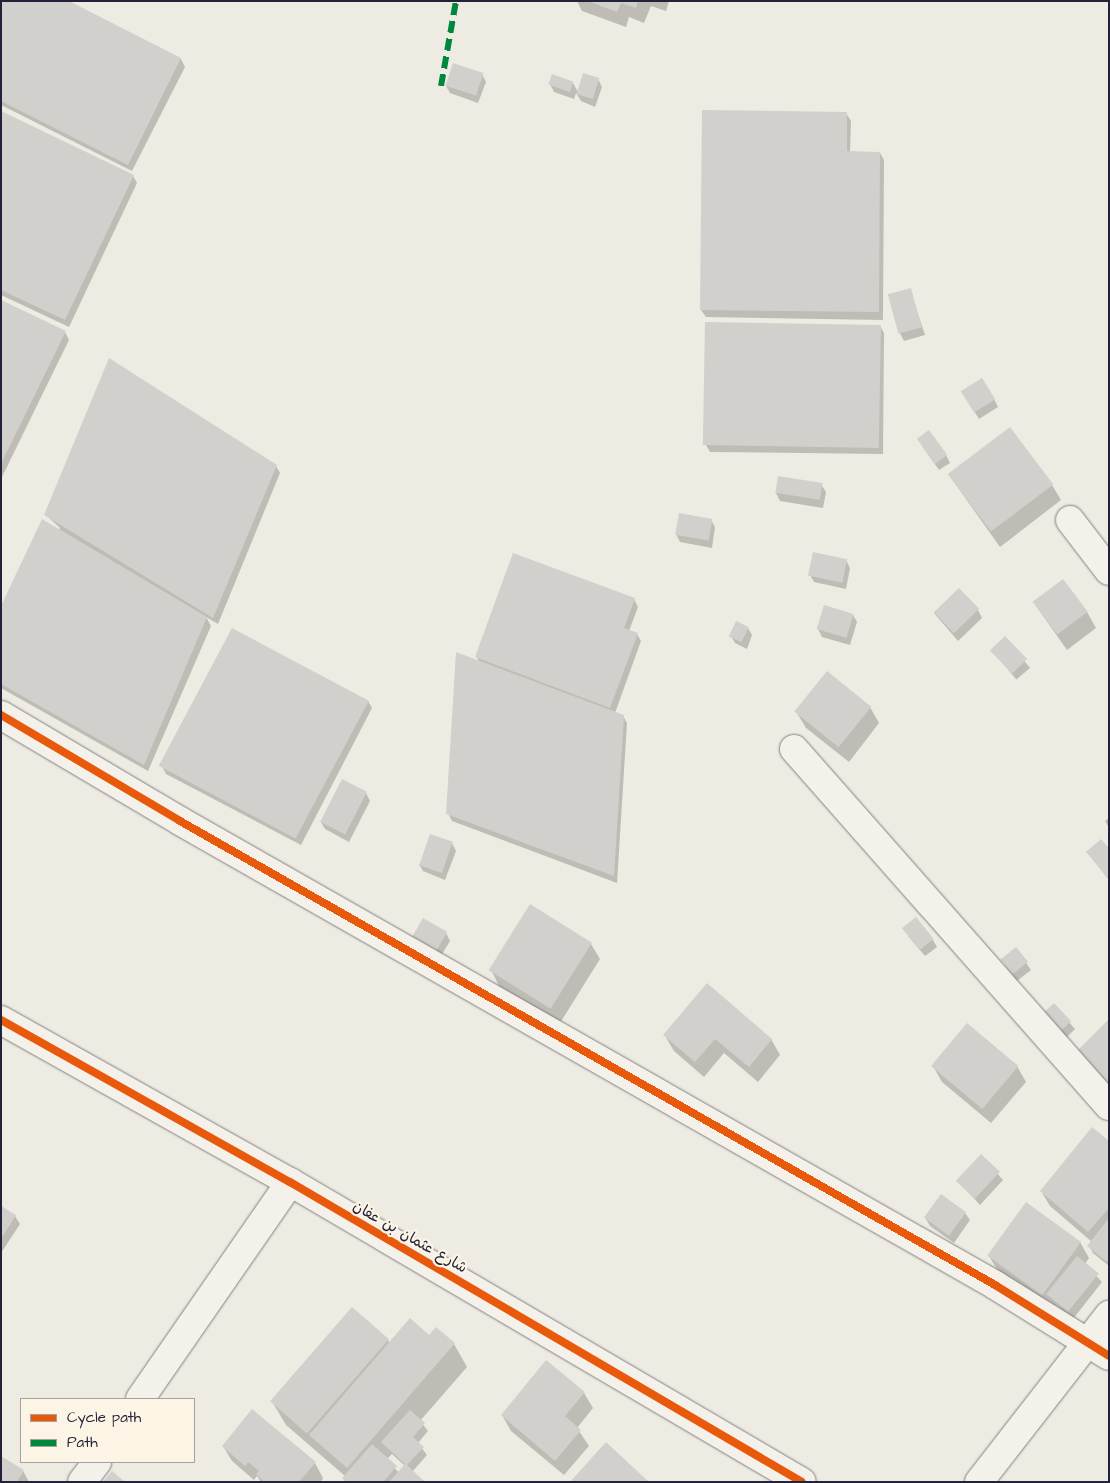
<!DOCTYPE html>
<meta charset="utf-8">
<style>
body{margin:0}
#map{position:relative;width:1110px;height:1483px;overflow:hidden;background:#eeebe3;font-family:"Architects Daughter","Playpen Sans Arabic",sans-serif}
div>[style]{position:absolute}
.shadow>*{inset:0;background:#0003;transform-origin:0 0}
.building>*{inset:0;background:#d2d0cc;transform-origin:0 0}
.roads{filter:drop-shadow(0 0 1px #828182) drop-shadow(0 0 1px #828182)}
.minor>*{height:28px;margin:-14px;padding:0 14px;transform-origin:14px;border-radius:14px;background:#f4f1eb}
.quiet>*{height:6px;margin-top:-3px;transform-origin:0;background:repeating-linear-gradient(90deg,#00873e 0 12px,transparent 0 18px)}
.cycleway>*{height:8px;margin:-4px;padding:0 4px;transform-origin:4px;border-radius:4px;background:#e8590c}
span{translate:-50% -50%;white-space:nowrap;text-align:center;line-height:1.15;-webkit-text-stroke:4.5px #fcf5e5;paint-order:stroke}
.street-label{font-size:15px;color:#22223b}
.frame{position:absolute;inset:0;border:2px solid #22223b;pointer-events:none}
.legend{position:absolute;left:20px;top:1398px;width:175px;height:65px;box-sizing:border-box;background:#fcf5e5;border:1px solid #a5a1a1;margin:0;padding:6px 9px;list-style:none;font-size:15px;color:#22223b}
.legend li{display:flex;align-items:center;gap:10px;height:25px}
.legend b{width:25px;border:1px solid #a5a1a1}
</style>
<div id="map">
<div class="shadow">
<i style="clip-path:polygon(1px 1px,66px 1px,181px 59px,185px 67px,132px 171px,1px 105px)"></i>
<i style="clip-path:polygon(577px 1px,669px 1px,666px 11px,651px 6px,644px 23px,629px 17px,626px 27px,582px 11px)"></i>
<i style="clip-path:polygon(482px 74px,486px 82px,478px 103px,450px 93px,446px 86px)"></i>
<i style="clip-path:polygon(598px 79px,602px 87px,595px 107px,581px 101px,576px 93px,574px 99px,554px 92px,550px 84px,573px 83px,578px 92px)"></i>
<i style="clip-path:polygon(1px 113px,133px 176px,137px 183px,69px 327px,1px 295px)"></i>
<i style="clip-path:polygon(846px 113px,851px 121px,850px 153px,880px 153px,884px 160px,883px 320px,706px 317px,701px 310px)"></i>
<i style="clip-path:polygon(910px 290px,925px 335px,904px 341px,900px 333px)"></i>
<i style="clip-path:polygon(1px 301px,65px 332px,69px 340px,1px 479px)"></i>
<i style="clip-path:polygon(706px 323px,880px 326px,884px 333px,883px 454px,710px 452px,706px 445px)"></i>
<i style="clip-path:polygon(994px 399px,998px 407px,979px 419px,967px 400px)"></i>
<i style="clip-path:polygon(922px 446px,946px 455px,950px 463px,939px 470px)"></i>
<i style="clip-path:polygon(276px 466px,280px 473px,218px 624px,206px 617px,211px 626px,148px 771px,1px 688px,1px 609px,60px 528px,46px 515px)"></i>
<i style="clip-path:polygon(949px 475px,1052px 485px,1061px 500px,1000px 547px)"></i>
<i style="clip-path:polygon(779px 477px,821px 484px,826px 492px,823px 508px,780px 501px,776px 493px)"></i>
<i style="clip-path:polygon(711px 520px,715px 527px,712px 548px,680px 542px,676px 534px)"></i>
<i style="clip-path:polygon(846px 560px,850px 568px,846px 589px,814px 582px,810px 575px)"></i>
<i style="clip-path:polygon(634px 599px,638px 607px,629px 631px,637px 634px,641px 641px,615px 713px,623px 716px,627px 723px,617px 883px,452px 821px,448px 813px,479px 662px,477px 657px)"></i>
<i style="clip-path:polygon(1034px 603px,1087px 612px,1096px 628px,1067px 650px)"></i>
<i style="clip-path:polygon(978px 610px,982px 618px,958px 641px,934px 613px)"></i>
<i style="clip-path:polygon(853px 615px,857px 622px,850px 645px,822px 637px,818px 629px)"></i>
<i style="clip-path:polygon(748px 628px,752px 635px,747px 649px,735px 643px,731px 636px)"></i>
<i style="left:1005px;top:638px;width:39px;height:18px;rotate:50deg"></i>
<i style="clip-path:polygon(368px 701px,372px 708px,301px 845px,166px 774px,162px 766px)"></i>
<i style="clip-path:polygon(870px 707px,879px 723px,849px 762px,806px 728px,797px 713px)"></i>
<i style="clip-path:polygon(366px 793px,370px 801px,349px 842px,325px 829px,321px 822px)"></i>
<i style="clip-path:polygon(1109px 818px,1109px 828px,1105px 821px)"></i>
<i style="clip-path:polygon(452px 843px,456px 851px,445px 880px,423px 871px,419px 864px)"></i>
<i style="clip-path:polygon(1109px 850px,1109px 880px,1088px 853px)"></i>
<i style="clip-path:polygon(446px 933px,450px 941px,439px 959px,416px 945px)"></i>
<i style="clip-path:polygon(908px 936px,933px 940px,937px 947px,925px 956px)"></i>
<i style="clip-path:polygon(591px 944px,600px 959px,560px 1023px,499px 986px,491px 970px)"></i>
<i style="clip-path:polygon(1016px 948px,1031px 970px,1017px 981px,1006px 966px)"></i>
<i style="clip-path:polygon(1054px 1005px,1075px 1029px,1064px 1040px,1048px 1023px)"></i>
<i style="clip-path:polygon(665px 1036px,771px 1039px,780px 1055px,758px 1082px,724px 1053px,704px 1077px,674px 1051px)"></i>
<i style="clip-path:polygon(933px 1066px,1017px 1066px,1026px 1082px,991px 1123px,942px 1082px)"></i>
<i style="clip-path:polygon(1109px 1142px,1109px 1266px,1093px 1253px,1089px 1246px,1092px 1242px,1050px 1206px,1041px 1191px)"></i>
<i style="clip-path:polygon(981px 1155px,1003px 1180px,980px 1205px,957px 1180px)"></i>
<i style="clip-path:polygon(1px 1207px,15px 1216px,20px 1224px,1px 1253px)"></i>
<i style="clip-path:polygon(965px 1213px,970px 1220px,954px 1243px,930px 1226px,926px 1219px)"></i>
<i style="clip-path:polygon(1080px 1242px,1089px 1258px,1085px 1264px,1102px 1282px,1073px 1319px,1056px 1305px,1052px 1310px,998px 1271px,989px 1256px)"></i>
<i style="clip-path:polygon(evenodd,436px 1329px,454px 1344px,467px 1367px,420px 1421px,428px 1431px,418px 1443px,427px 1455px,412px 1472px,423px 1482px,345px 1482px,345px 1476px,286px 1425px,273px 1403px,388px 1340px,390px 1344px,429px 1336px,436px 1329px,392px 1454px,405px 1466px,399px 1473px,387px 1459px,392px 1454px)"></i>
<i style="clip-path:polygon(547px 1361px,584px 1393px,593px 1408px,577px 1428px,589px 1446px,564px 1475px,511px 1431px,502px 1415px)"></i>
<i style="clip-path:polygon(223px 1446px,315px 1463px,323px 1478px,321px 1482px,261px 1482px,257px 1476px,254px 1480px,232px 1461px)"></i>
<i style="clip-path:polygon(23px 1471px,29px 1482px,1px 1482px)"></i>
</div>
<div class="building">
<i style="clip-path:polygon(1px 1px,69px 1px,181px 58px,128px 165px,1px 101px)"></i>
<i style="clip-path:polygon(588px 1px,638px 1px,636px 8px,621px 3px,617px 12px)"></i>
<i style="left:453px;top:63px;width:32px;height:24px;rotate:18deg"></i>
<i style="left:583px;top:73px;width:17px;height:22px;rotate:17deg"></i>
<i style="left:552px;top:74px;width:23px;height:11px;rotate:20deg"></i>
<i style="clip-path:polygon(702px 110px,847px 112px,847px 151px,880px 152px,879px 312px,700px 310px)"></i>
<i style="clip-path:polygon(1px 111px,134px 175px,65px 320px,1px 290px)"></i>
<i style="left:911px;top:288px;width:41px;height:24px;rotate:75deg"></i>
<i style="clip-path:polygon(1px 300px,66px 331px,1px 464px)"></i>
<i style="left:705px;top:322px;width:176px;height:123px;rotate:1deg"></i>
<i style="clip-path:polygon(109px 358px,277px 465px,213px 618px,44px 515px)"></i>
<i style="left:982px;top:378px;width:25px;height:25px;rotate:58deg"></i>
<i style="left:1010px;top:427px;width:72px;height:78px;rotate:53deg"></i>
<i style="left:929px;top:430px;width:31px;height:15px;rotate:54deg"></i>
<i style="left:778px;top:476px;width:45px;height:17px;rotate:9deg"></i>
<i style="left:679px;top:513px;width:34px;height:22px;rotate:10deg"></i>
<i style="clip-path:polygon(42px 519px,207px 617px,144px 765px,1px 684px,1px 606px)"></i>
<i style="left:813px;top:552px;width:35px;height:24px;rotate:12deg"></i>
<i style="clip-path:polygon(513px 553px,635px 598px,624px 628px,638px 633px,610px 708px,475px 657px)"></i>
<i style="left:1063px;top:579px;width:41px;height:38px;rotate:53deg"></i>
<i style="left:959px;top:588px;width:29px;height:35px;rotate:46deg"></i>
<i style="left:824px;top:605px;width:31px;height:25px;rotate:17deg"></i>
<i style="left:736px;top:621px;width:14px;height:17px;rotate:25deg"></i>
<i style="left:232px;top:628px;width:155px;height:156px;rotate:28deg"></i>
<i style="left:1005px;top:636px;width:32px;height:21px;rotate:46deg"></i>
<i style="clip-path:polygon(456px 652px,624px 715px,614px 876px,446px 814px)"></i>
<i style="left:827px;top:671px;width:57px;height:52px;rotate:39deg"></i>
<i style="left:342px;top:779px;width:28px;height:48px;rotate:27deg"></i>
<i style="left:430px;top:834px;width:24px;height:33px;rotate:19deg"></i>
<i style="clip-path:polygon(1101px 839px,1109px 848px,1109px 879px,1086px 852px)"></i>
<i style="left:530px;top:904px;width:73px;height:78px;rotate:32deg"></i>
<i style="left:916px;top:917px;width:28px;height:18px;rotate:51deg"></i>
<i style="left:423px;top:918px;width:28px;height:23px;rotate:30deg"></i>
<i style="left:1016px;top:947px;width:19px;height:20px;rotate:51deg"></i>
<i style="clip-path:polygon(707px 983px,772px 1039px,749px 1067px,715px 1039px,695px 1062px,663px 1035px)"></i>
<i style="left:1054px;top:1003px;width:25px;height:17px;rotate:47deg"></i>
<i style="clip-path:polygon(1109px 1019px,1109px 1088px,1075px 1053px)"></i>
<i style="left:967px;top:1023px;width:67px;height:56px;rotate:40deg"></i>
<i style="clip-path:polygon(1092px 1127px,1109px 1141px,1109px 1208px,1088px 1232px,1040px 1191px)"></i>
<i style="left:981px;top:1154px;width:26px;height:37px;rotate:43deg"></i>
<i style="left:941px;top:1194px;width:31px;height:29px;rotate:36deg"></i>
<i style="left:1026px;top:1202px;width:68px;height:66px;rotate:36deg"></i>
<i style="clip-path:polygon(1px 1206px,16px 1215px,1px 1239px)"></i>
<i style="clip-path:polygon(1109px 1218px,1109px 1259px,1107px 1262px,1087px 1246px)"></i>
<i style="left:1077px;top:1256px;width:28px;height:49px;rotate:39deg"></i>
<i style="left:352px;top:1307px;width:49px;height:125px;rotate:41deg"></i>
<i style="clip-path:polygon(410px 1318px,429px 1335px,436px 1327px,455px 1343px,347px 1468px,309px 1435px)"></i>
<i style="clip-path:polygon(546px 1360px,585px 1392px,565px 1416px,581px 1430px,555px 1461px,501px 1415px)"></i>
<i style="clip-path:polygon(252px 1409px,316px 1462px,299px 1482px,264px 1482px,256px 1474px,259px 1471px,248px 1462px,245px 1466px,222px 1446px)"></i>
<i style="clip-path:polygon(410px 1410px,425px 1423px,413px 1437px,424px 1447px,407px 1465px,425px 1482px,389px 1482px,405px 1464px,381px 1442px)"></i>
<i style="clip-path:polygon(606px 1442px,649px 1482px,570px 1482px)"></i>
<i style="clip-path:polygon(372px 1444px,397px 1466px,383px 1482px,346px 1482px,342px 1478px)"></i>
<i style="clip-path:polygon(1px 1456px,24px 1470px,17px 1482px,1px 1482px)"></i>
<i style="clip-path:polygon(112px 1471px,125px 1482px,103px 1482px)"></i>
</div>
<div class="roads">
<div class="minor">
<i style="left:1070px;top:520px;width:64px;rotate:52.6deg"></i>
<i style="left:1px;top:715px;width:208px;rotate:30.6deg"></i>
<i style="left:180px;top:821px;width:938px;rotate:29.65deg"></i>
<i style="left:995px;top:1285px;width:134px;rotate:31.9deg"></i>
<i style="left:794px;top:749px;width:476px;rotate:48.6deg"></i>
<i style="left:1px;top:1020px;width:331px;rotate:29.3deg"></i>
<i style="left:290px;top:1182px;width:593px;rotate:30.37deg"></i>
<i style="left:140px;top:1399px;width:264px;rotate:-55.3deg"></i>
<i style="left:82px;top:1482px;width:25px;rotate:-53deg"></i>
<i style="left:979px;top:1482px;width:212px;rotate:-52.1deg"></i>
</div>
</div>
<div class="quiet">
<i style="left:441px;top:86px;width:86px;rotate:-80deg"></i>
</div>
<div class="cycleway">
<i style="left:1px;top:715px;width:208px;rotate:30.6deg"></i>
<i style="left:180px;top:821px;width:938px;rotate:29.65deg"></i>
<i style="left:995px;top:1285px;width:134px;rotate:31.9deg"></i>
<i style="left:1px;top:1020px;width:331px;rotate:29.3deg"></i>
<i style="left:290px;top:1182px;width:593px;rotate:30.37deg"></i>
</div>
<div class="street-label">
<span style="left:410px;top:1237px;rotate:30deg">شارع عثمان بن عفان</span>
</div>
<div class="frame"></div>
<ul class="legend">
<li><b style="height:6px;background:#e8590c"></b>Cycle path</li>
<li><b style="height:6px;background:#00873e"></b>Path</li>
</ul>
</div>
